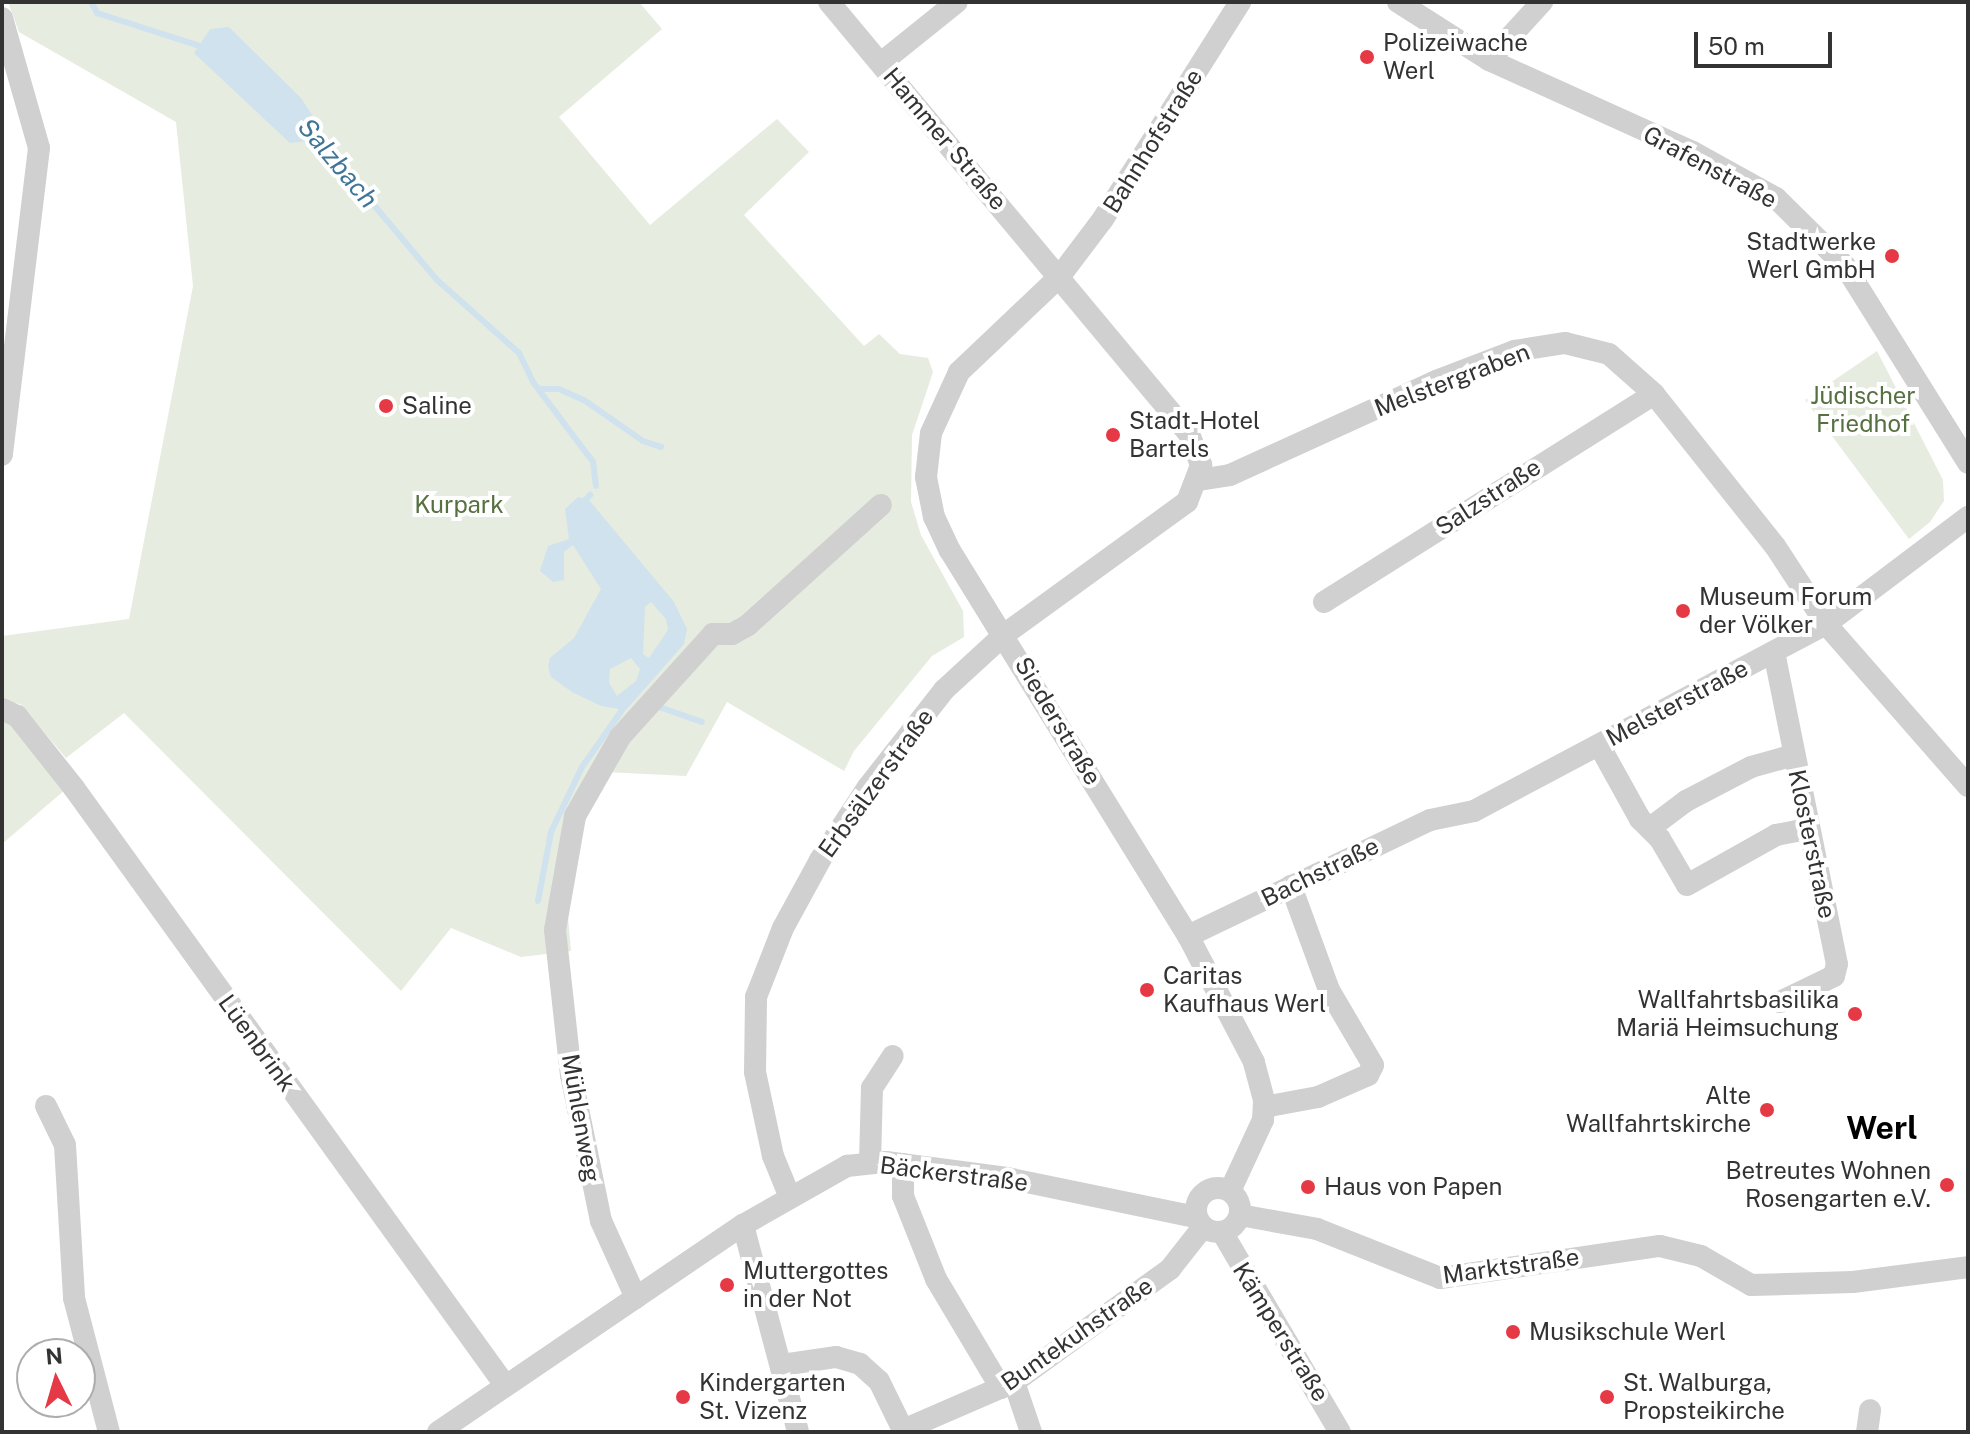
<!DOCTYPE html>
<meta charset="utf-8">
<style>
body{margin:0}
#map{position:relative;width:1970px;height:1434px;overflow:hidden;background:#fff;font-family:"Public Sans",sans-serif}
div>[style]{position:absolute}
.green>*{inset:0;background:#e6ecdf}
.water>*{inset:0;background:#cfe2ee}
.stream>*{height:6px;margin:-3px;padding:0 3px;transform-origin:3px;border-radius:3px;background:#cfe2ee}
.street>*{height:22px;margin:-11px;padding:0 11px;transform-origin:11px;border-radius:11px;background:#d0d0d0}
.street>.ring{margin:-11px;padding:0;box-sizing:content-box;background:none;border:22px solid #d0d0d0;border-radius:50%}
.dots>*{width:22px;height:22px;translate:-50% -50%;box-sizing:border-box;border:4px solid #fff;border-radius:50%}
span{translate:-50% -50%;white-space:nowrap;text-align:center;line-height:1.15;-webkit-text-stroke:8px #fff;paint-order:stroke}
.poi-label{font-size:24px;color:#333}
.left{translate:0 -50%;text-align:left}
.right{translate:-100% -50%;text-align:right}
.street-label{font-size:24px;color:#333}
.park-label{font-size:24px;color:#56703f}
.water-label{font-size:26px;color:#3f7597;font-style:italic}
.district-label{font-size:32px;color:#000;font-weight:700}
.frame{position:absolute;inset:0;border:4px solid #333;pointer-events:none}
.north{position:absolute;left:16px;top:1338px;width:80px;height:80px;box-sizing:border-box;background:#fff;border:2px solid #adadad;border-radius:50%;rotate:355deg;font-size:22px;font-weight:700;line-height:32px;text-align:center;color:#333}
.north::after{content:'';display:block;margin:auto;width:28px;height:36px;background:#e63946;clip-path:polygon(50% 0,100% 100%,50% 72%,0 100%)}
.scale{position:absolute;left:1694px;top:32px;width:138px;height:36px;box-sizing:border-box;border:4px solid #333;border-top:0;padding-left:10px;font-size:24px;line-height:28px;white-space:nowrap;color:#333;-webkit-text-stroke:6px #fff;paint-order:stroke}
</style>
<div id="map">
<div class="green">
<i style="clip-path:polygon(8px 2px,639px 2px,662px 29px,559px 117px,650px 225px,777px 119px,809px 152px,744px 215px,864px 346px,879px 334px,900px 354px,928px 358px,933px 372px,912px 435px,911px 502px,921px 535px,963px 611px,964px 637px,932px 656px,854px 751px,844px 771px,727px 702px,686px 776px,605px 772px,577px 825px,565px 884px,571px 951px,521px 957px,451px 928px,401px 991px,124px 713px,66px 758px,20px 704px,2px 701px,2px 636px,129px 619px,193px 286px,176px 122px,19px 32px)"></i>
<i style="clip-path:polygon(1877px 351px,1943px 480px,1944px 501px,1930px 522px,1909px 539px,1805px 400px)"></i>
<i style="clip-path:polygon(2px 719px,11px 722px,66px 789px,2px 844px)"></i>
</div>
<div class="water">
<i style="clip-path:polygon(229px 27px,301px 98px,318px 124px,306px 141px,290px 143px,194px 53px,210px 29px)"></i>
<i style="clip-path:polygon(evenodd,578px 497px,589px 500px,674px 602px,687px 629px,684px 644px,626px 710px,601px 706px,572px 692px,551px 677px,548px 666px,550px 658px,574px 638px,601px 589px,573px 545px,564px 552px,564px 580px,553px 582px,540px 571px,548px 546px,569px 539px,565px 509px,578px 497px,651px 602px,666px 619px,668px 630px,649px 658px,643px 654px,645px 607px,651px 602px,578px 497px,631px 658px,640px 669px,636px 681px,617px 696px,609px 683px,610px 669px,631px 658px)"></i>
</div>
<div class="stream">
<i style="left:91px;top:2px;width:13px;rotate:61deg"></i>
<i style="left:97px;top:13px;width:111px;rotate:17.8deg"></i>
<i style="left:309px;top:128px;width:197px;rotate:49.9deg"></i>
<i style="left:436px;top:279px;width:111px;rotate:41.7deg"></i>
<i style="left:519px;top:353px;width:32px;rotate:64deg"></i>
<i style="left:533px;top:382px;width:100px;rotate:53.1deg"></i>
<i style="left:593px;top:462px;width:24px;rotate:83deg"></i>
<i style="left:539px;top:389px;width:20px"></i>
<i style="left:559px;top:389px;width:27px;rotate:24deg"></i>
<i style="left:584px;top:400px;width:72px;rotate:34.8deg"></i>
<i style="left:643px;top:441px;width:19px;rotate:18deg"></i>
<i style="left:586px;top:499px;width:6px;rotate:-45deg"></i>
<i style="left:662px;top:708px;width:42px;rotate:19.3deg"></i>
<i style="left:538px;top:901px;width:70px;rotate:-79.3deg"></i>
<i style="left:551px;top:832px;width:72px;rotate:-64.5deg"></i>
<i style="left:582px;top:767px;width:70px;rotate:-54.9deg"></i>
</div>
<div class="street">
<i style="left:1398px;top:2px;width:108px;rotate:32.5deg"></i>
<i style="left:1489px;top:60px;width:224px;rotate:24.3deg"></i>
<i style="left:1693px;top:152px;width:95px;rotate:29deg"></i>
<i style="left:1776px;top:198px;width:97px;rotate:44.6deg"></i>
<i style="left:1845px;top:266px;width:232px;rotate:58deg"></i>
<i style="left:2px;top:18px;width:135px;rotate:74.1deg"></i>
<i style="left:39px;top:148px;width:309px;rotate:96.9deg"></i>
<i style="left:1489px;top:60px;width:79px;rotate:-47.6deg"></i>
<i style="left:881px;top:63px;width:97px;rotate:-38.8deg"></i>
<i style="left:1199px;top:480px;width:31px;rotate:-9deg"></i>
<i style="left:1230px;top:475px;width:226px;rotate:-24.5deg"></i>
<i style="left:1436px;top:381px;width:84px;rotate:-21deg"></i>
<i style="left:1514px;top:351px;width:52px;rotate:-8.9deg"></i>
<i style="left:1565px;top:343px;width:45px;rotate:14deg"></i>
<i style="left:1609px;top:354px;width:60px;rotate:41.6deg"></i>
<i style="left:1654px;top:394px;width:194px;rotate:51.5deg"></i>
<i style="left:1775px;top:546px;width:93px;rotate:56.8deg"></i>
<i style="left:1826px;top:624px;width:215px;rotate:48.8deg"></i>
<i style="left:1324px;top:602px;width:390px;rotate:-32.2deg"></i>
<i style="left:1774px;top:652px;width:318px;rotate:78.6deg"></i>
<i style="left:1837px;top:964px;width:12px;rotate:104deg"></i>
<i style="left:1834px;top:976px;width:60px;rotate:154.3deg"></i>
<i style="left:2px;top:709px;width:17px;rotate:25deg"></i>
<i style="left:17px;top:716px;width:92px;rotate:51.6deg"></i>
<i style="left:74px;top:788px;width:736px;rotate:54.17deg"></i>
<i style="left:1599px;top:745px;width:85px;rotate:61deg"></i>
<i style="left:1640px;top:819px;width:28px;rotate:45deg"></i>
<i style="left:1660px;top:839px;width:53px;rotate:59.6deg"></i>
<i style="left:1687px;top:885px;width:102px;rotate:-29.3deg"></i>
<i style="left:1776px;top:835px;width:33px;rotate:-11deg"></i>
<i style="left:1650px;top:828px;width:45px;rotate:-36.9deg"></i>
<i style="left:1686px;top:801px;width:73px;rotate:-27.6deg"></i>
<i style="left:1751px;top:767px;width:45px;rotate:-15.6deg"></i>
<i style="left:1188px;top:936px;width:268px;rotate:-25.6deg"></i>
<i style="left:1430px;top:820px;width:45px;rotate:-11.6deg"></i>
<i style="left:1474px;top:811px;width:399px;rotate:-28deg"></i>
<i style="left:1826px;top:624px;width:178px;rotate:-37deg"></i>
<i style="left:46px;top:1106px;width:43px;rotate:64deg"></i>
<i style="left:65px;top:1145px;width:153px;rotate:86.6deg"></i>
<i style="left:74px;top:1298px;width:138px;rotate:75.4deg"></i>
<i style="left:1264px;top:1107px;width:55px;rotate:-10.5deg"></i>
<i style="left:1318px;top:1097px;width:55px;rotate:-23.7deg"></i>
<i style="left:1368px;top:1075px;width:11px;rotate:-63deg"></i>
<i style="left:1373px;top:1065px;width:87px;rotate:-120.4deg"></i>
<i style="left:1329px;top:990px;width:111px;rotate:-110.1deg"></i>
<i style="left:870px;top:1163px;width:75px;rotate:-88.5deg"></i>
<i style="left:872px;top:1088px;width:38px;rotate:-57deg"></i>
<i style="left:903px;top:1164px;width:32px;rotate:90deg"></i>
<i style="left:903px;top:1196px;width:89px;rotate:68.3deg"></i>
<i style="left:936px;top:1279px;width:127px;rotate:59.2deg"></i>
<i class="ring" style="left:1196px;top:1188px;width:22px;height:22px"></i>
<i style="left:1230px;top:1191px;width:78px;rotate:-65.1deg"></i>
<i style="left:1263px;top:1120px;width:20px;rotate:-87deg"></i>
<i style="left:1264px;top:1100px;width:39px;rotate:-105deg"></i>
<i style="left:1254px;top:1062px;width:142px;rotate:-117.6deg"></i>
<i style="left:1188px;top:936px;width:453px;rotate:-121.7deg"></i>
<i style="left:950px;top:551px;width:38px;rotate:-115deg"></i>
<i style="left:934px;top:517px;width:41px;rotate:-101.3deg"></i>
<i style="left:926px;top:477px;width:44px;rotate:-83.5deg"></i>
<i style="left:931px;top:433px;width:67px;rotate:-65.3deg"></i>
<i style="left:959px;top:372px;width:139px;rotate:-43.5deg"></i>
<i style="left:1060px;top:276px;width:71px;rotate:-53deg"></i>
<i style="left:1103px;top:219px;width:257px;rotate:-57.7deg"></i>
<i style="left:789px;top:1195px;width:42px;rotate:-112.3deg"></i>
<i style="left:773px;top:1156px;width:86px;rotate:-102.1deg"></i>
<i style="left:755px;top:1072px;width:75px;rotate:-89.2deg"></i>
<i style="left:756px;top:997px;width:74px;rotate:-68.6deg"></i>
<i style="left:783px;top:928px;width:77px;rotate:-61.4deg"></i>
<i style="left:820px;top:860px;width:87px;rotate:-56.7deg"></i>
<i style="left:868px;top:787px;width:123px;rotate:-51.9deg"></i>
<i style="left:944px;top:690px;width:83px;rotate:-42.6deg"></i>
<i style="left:1005px;top:634px;width:225px;rotate:-36deg"></i>
<i style="left:1187px;top:502px;width:40px;rotate:-69deg"></i>
<i style="left:1201px;top:465px;width:33px;rotate:-111deg"></i>
<i style="left:1189px;top:434px;width:562px;rotate:-129.81deg"></i>
<i style="left:1240px;top:1215px;width:78px;rotate:10.3deg"></i>
<i style="left:1317px;top:1229px;width:132px;rotate:21.7deg"></i>
<i style="left:1440px;top:1278px;width:222px;rotate:-8.3deg"></i>
<i style="left:1660px;top:1246px;width:42px;rotate:13.7deg"></i>
<i style="left:1701px;top:1256px;width:58px;rotate:30.1deg"></i>
<i style="left:1751px;top:1285px;width:102px;rotate:-1.7deg"></i>
<i style="left:1853px;top:1282px;width:116px;rotate:-7.4deg"></i>
<i style="left:743px;top:1225px;width:214px;rotate:75.1deg"></i>
<i style="left:1222px;top:1232px;width:232px;rotate:59.5deg"></i>
<i style="left:636px;top:1298px;width:85px;rotate:-114.4deg"></i>
<i style="left:601px;top:1221px;width:149px;rotate:-101.6deg"></i>
<i style="left:571px;top:1075px;width:146px;rotate:-96.3deg"></i>
<i style="left:555px;top:930px;width:116px;rotate:-80deg"></i>
<i style="left:575px;top:816px;width:91px;rotate:-60.3deg"></i>
<i style="left:620px;top:737px;width:139px;rotate:-47.9deg"></i>
<i style="left:713px;top:634px;width:19px"></i>
<i style="left:732px;top:634px;width:18px;rotate:-29deg"></i>
<i style="left:748px;top:625px;width:179px;rotate:-42.1deg"></i>
<i style="left:782px;top:1365px;width:55px;rotate:-8.4deg"></i>
<i style="left:836px;top:1357px;width:25px;rotate:16deg"></i>
<i style="left:860px;top:1364px;width:25px;rotate:42deg"></i>
<i style="left:879px;top:1381px;width:55px;rotate:63.9deg"></i>
<i style="left:903px;top:1430px;width:121px;rotate:-23.4deg"></i>
<i style="left:1014px;top:1382px;width:193px;rotate:-35.9deg"></i>
<i style="left:1170px;top:1269px;width:53px;rotate:-51.8deg"></i>
<i style="left:1014px;top:1382px;width:53px;rotate:71.2deg"></i>
<i style="left:438px;top:1432px;width:369px;rotate:-34.2deg"></i>
<i style="left:743px;top:1225px;width:120px;rotate:-29.6deg"></i>
<i style="left:847px;top:1166px;width:39px;rotate:-6deg"></i>
<i style="left:886px;top:1162px;width:122px;rotate:7.5deg"></i>
<i style="left:1007px;top:1178px;width:193px;rotate:11.7deg"></i>
<i style="left:1867px;top:1432px;width:22px;rotate:-82deg"></i>
</div>
<div class="dots">
<i style="left:1367px;top:57px;background:#e63946"></i>
<i style="left:1892px;top:256px;background:#e63946"></i>
<i style="left:386px;top:406px;background:#e63946"></i>
<i style="left:1113px;top:435px;background:#e63946"></i>
<i style="left:1683px;top:611px;background:#e63946"></i>
<i style="left:1147px;top:990px;background:#e63946"></i>
<i style="left:1855px;top:1014px;background:#e63946"></i>
<i style="left:1767px;top:1110px;background:#e63946"></i>
<i style="left:1947px;top:1185px;background:#e63946"></i>
<i style="left:1308px;top:1187px;background:#e63946"></i>
<i style="left:727px;top:1285px;background:#e63946"></i>
<i style="left:1513px;top:1332px;background:#e63946"></i>
<i style="left:683px;top:1397px;background:#e63946"></i>
<i style="left:1607px;top:1397px;background:#e63946"></i>
</div>
<div class="poi-label">
<span class="left" style="left:1383px;top:57px">Polizeiwache<br>Werl</span>
<span class="right" style="left:1876px;top:256px">Stadtwerke<br>Werl GmbH</span>
<span class="left" style="left:402px;top:406px">Saline</span>
<span class="left" style="left:1129px;top:435px">Stadt-Hotel<br>Bartels</span>
<span class="left" style="left:1699px;top:611px">Museum Forum<br>der Völker</span>
<span class="left" style="left:1163px;top:990px">Caritas<br>Kaufhaus Werl</span>
<span class="right" style="left:1839px;top:1014px">Wallfahrtsbasilika<br>Mariä Heimsuchung</span>
<span class="right" style="left:1751px;top:1110px">Alte<br>Wallfahrtskirche</span>
<span class="right" style="left:1931px;top:1185px">Betreutes Wohnen<br>Rosengarten e.V.</span>
<span class="left" style="left:1324px;top:1187px">Haus von Papen</span>
<span class="left" style="left:743px;top:1285px">Muttergottes<br>in der Not</span>
<span class="left" style="left:1529px;top:1332px">Musikschule Werl</span>
<span class="left" style="left:699px;top:1397px">Kindergarten<br>St. Vizenz</span>
<span class="left" style="left:1623px;top:1397px">St. Walburga,<br>Propsteikirche</span>
</div>
<div class="street-label">
<span style="left:945px;top:139px;rotate:50deg">Hammer Straße</span>
<span style="left:1153px;top:141px;rotate:-58deg">Bahnhofstraße</span>
<span style="left:1710px;top:167px;rotate:28deg">Grafenstraße</span>
<span style="left:1452px;top:380px;rotate:-21deg">Melstergraben</span>
<span style="left:1488px;top:497px;rotate:-33deg">Salzstraße</span>
<span style="left:1677px;top:703px;rotate:-28deg">Melsterstraße</span>
<span style="left:1058px;top:721px;rotate:59deg">Siederstraße</span>
<span style="left:876px;top:783px;rotate:-54deg">Erbsälzerstraße</span>
<span style="left:1812px;top:844px;rotate:78deg">Klosterstraße</span>
<span style="left:1320px;top:872px;rotate:-26deg">Bachstraße</span>
<span style="left:257px;top:1043px;rotate:54deg">Lüenbrink</span>
<span style="left:581px;top:1118px;rotate:80deg">Mühlenweg</span>
<span style="left:954px;top:1174px;rotate:7deg">Bäckerstraße</span>
<span style="left:1511px;top:1266px;rotate:-8deg">Marktstraße</span>
<span style="left:1281px;top:1332px;rotate:58deg">Kämperstraße</span>
<span style="left:1077px;top:1334px;rotate:-35deg">Buntekuhstraße</span>
</div>
<div class="park-label">
<span style="left:1863px;top:410px">Jüdischer<br>Friedhof</span>
<span style="left:459px;top:505px">Kurpark</span>
</div>
<div class="water-label">
<span style="left:338px;top:163px;rotate:50deg">Salzbach</span>
</div>
<div class="district-label">
<span style="left:1882px;top:1128px">Werl</span>
</div>
<div class="frame"></div>
<div class="north">N</div>
<div class="scale">50 m</div>
</div>
